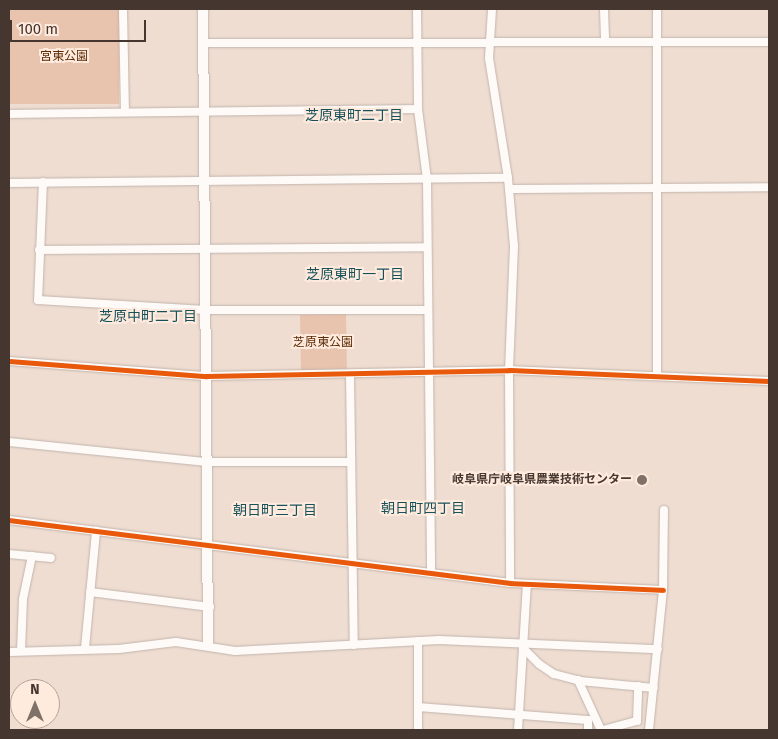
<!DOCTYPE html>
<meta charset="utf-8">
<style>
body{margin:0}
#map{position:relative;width:778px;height:739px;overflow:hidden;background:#efddd2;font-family:"Fira Sans","Noto Sans JP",sans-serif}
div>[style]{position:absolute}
.green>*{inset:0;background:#e8c3ad;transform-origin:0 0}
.roads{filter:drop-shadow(0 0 1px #c2b4ab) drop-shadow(0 0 1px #c2b4ab)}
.minor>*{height:8px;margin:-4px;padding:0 4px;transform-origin:4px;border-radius:4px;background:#fdfaf8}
.tertiary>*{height:10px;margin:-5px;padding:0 5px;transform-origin:5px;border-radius:5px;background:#fdfaf8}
.cycleway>*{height:5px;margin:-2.5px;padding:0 2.5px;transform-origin:2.5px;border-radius:2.5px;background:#e8590c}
.dots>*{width:14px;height:14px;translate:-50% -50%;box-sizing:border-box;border:2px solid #ffeade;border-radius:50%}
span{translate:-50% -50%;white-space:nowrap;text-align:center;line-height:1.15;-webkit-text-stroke:4px #ffeade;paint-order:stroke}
.park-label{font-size:12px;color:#5a2b05}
.poi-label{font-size:12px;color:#45372f;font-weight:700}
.right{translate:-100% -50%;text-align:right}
.neighbourhood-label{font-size:14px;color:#165159}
.frame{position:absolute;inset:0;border:10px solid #45372f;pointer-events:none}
.north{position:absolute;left:10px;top:679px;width:50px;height:50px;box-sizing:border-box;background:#ffeade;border:1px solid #b5a298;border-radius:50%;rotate:0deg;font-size:14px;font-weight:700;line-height:20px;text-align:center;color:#45372f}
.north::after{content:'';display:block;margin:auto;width:18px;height:22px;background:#807168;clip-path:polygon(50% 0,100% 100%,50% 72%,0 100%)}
.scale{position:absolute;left:10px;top:20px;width:136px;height:22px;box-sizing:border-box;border:2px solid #45372f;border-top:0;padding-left:6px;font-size:15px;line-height:18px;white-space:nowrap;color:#45372f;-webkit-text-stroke:4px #ffeade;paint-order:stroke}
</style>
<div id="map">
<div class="green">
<i style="left:9px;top:9px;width:110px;height:95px"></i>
<i style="left:346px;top:314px;width:57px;height:46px;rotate:89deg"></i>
</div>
<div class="roads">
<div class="minor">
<i style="left:123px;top:9px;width:103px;rotate:88.9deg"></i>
<i style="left:417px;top:9px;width:100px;rotate:89.4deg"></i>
<i style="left:418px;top:109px;width:71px;rotate:82.7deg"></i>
<i style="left:427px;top:179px;width:394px;rotate:89.4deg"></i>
<i style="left:492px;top:9px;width:49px;rotate:93.5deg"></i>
<i style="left:489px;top:58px;width:121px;rotate:81deg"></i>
<i style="left:508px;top:178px;width:68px;rotate:85deg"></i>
<i style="left:514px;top:246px;width:124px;rotate:92.3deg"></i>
<i style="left:509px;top:370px;width:213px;rotate:89.7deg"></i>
<i style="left:604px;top:9px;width:33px;rotate:88deg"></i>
<i style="left:203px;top:43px;width:566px;rotate:-0.1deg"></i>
<i style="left:9px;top:114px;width:409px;rotate:-0.7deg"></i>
<i style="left:43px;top:182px;width:118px;rotate:92.4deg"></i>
<i style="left:38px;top:300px;width:168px;rotate:3.4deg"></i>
<i style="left:206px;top:310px;width:222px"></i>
<i style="left:9px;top:183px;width:499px;rotate:-0.6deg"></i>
<i style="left:509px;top:189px;width:260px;rotate:-0.4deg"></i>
<i style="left:39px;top:250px;width:388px;rotate:-0.4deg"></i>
<i style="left:9px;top:361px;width:198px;rotate:4.4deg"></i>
<i style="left:206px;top:376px;width:303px;rotate:-1.1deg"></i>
<i style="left:509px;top:370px;width:260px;rotate:2.4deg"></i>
<i style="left:657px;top:374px;width:365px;rotate:-90deg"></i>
<i style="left:350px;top:375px;width:270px;rotate:89.2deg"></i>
<i style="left:9px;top:442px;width:199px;rotate:5.8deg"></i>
<i style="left:207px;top:462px;width:144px"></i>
<i style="left:9px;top:520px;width:505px;rotate:7.17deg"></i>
<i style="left:510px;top:583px;width:153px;rotate:2.6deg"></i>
<i style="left:9px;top:554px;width:42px;rotate:5.4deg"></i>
<i style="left:90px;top:592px;width:121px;rotate:7.1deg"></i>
<i style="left:85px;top:648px;width:118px;rotate:-84.6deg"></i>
<i style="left:523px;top:648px;width:23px;rotate:45deg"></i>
<i style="left:539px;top:664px;width:18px;rotate:34deg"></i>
<i style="left:554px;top:674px;width:27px;rotate:15deg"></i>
<i style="left:580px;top:681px;width:74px;rotate:5.4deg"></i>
<i style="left:21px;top:651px;width:52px;rotate:-87.8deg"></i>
<i style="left:23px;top:599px;width:44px;rotate:-78.2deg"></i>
<i style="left:9px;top:652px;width:110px;rotate:-1.6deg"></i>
<i style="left:119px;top:649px;width:57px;rotate:-7deg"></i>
<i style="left:176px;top:642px;width:60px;rotate:8.7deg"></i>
<i style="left:235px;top:651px;width:204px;rotate:-3.1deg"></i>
<i style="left:439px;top:640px;width:219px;rotate:2.4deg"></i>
<i style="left:578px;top:680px;width:55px;rotate:65.3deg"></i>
<i style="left:418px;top:707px;width:170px;rotate:4.4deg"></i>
<i style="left:588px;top:720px;width:10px;rotate:90deg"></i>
<i style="left:418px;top:730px;width:89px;rotate:-90deg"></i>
<i style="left:518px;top:730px;width:146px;rotate:-86.5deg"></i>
<i style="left:603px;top:730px;width:35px;rotate:-15deg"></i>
<i style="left:637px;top:721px;width:35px;rotate:-88deg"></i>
<i style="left:649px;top:730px;width:141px;rotate:-84.3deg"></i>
<i style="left:663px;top:590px;width:80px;rotate:-89.3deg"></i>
</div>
<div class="tertiary">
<i style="left:203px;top:9px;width:636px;rotate:89.55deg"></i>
</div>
</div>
<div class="cycleway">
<i style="left:9px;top:361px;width:198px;rotate:4.4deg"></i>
<i style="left:206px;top:376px;width:303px;rotate:-1.1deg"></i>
<i style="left:509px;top:370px;width:260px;rotate:2.4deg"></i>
<i style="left:9px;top:520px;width:505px;rotate:7.17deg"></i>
<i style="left:510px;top:583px;width:153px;rotate:2.6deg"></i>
</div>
<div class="dots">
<i style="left:642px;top:480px;background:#807168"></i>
</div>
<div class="park-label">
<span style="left:64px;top:57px">宮東公園</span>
<span style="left:323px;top:343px">芝原東公園</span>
</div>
<div class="poi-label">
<span class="right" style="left:632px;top:480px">岐阜県庁岐阜県農業技術センター</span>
</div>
<div class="neighbourhood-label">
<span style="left:354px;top:116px">芝原東町二丁目</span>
<span style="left:355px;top:275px">芝原東町一丁目</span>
<span style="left:148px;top:317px">芝原中町二丁目</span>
<span style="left:423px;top:509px">朝日町四丁目</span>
<span style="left:275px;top:511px">朝日町三丁目</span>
</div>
<div class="frame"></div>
<div class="north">N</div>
<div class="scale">100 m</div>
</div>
